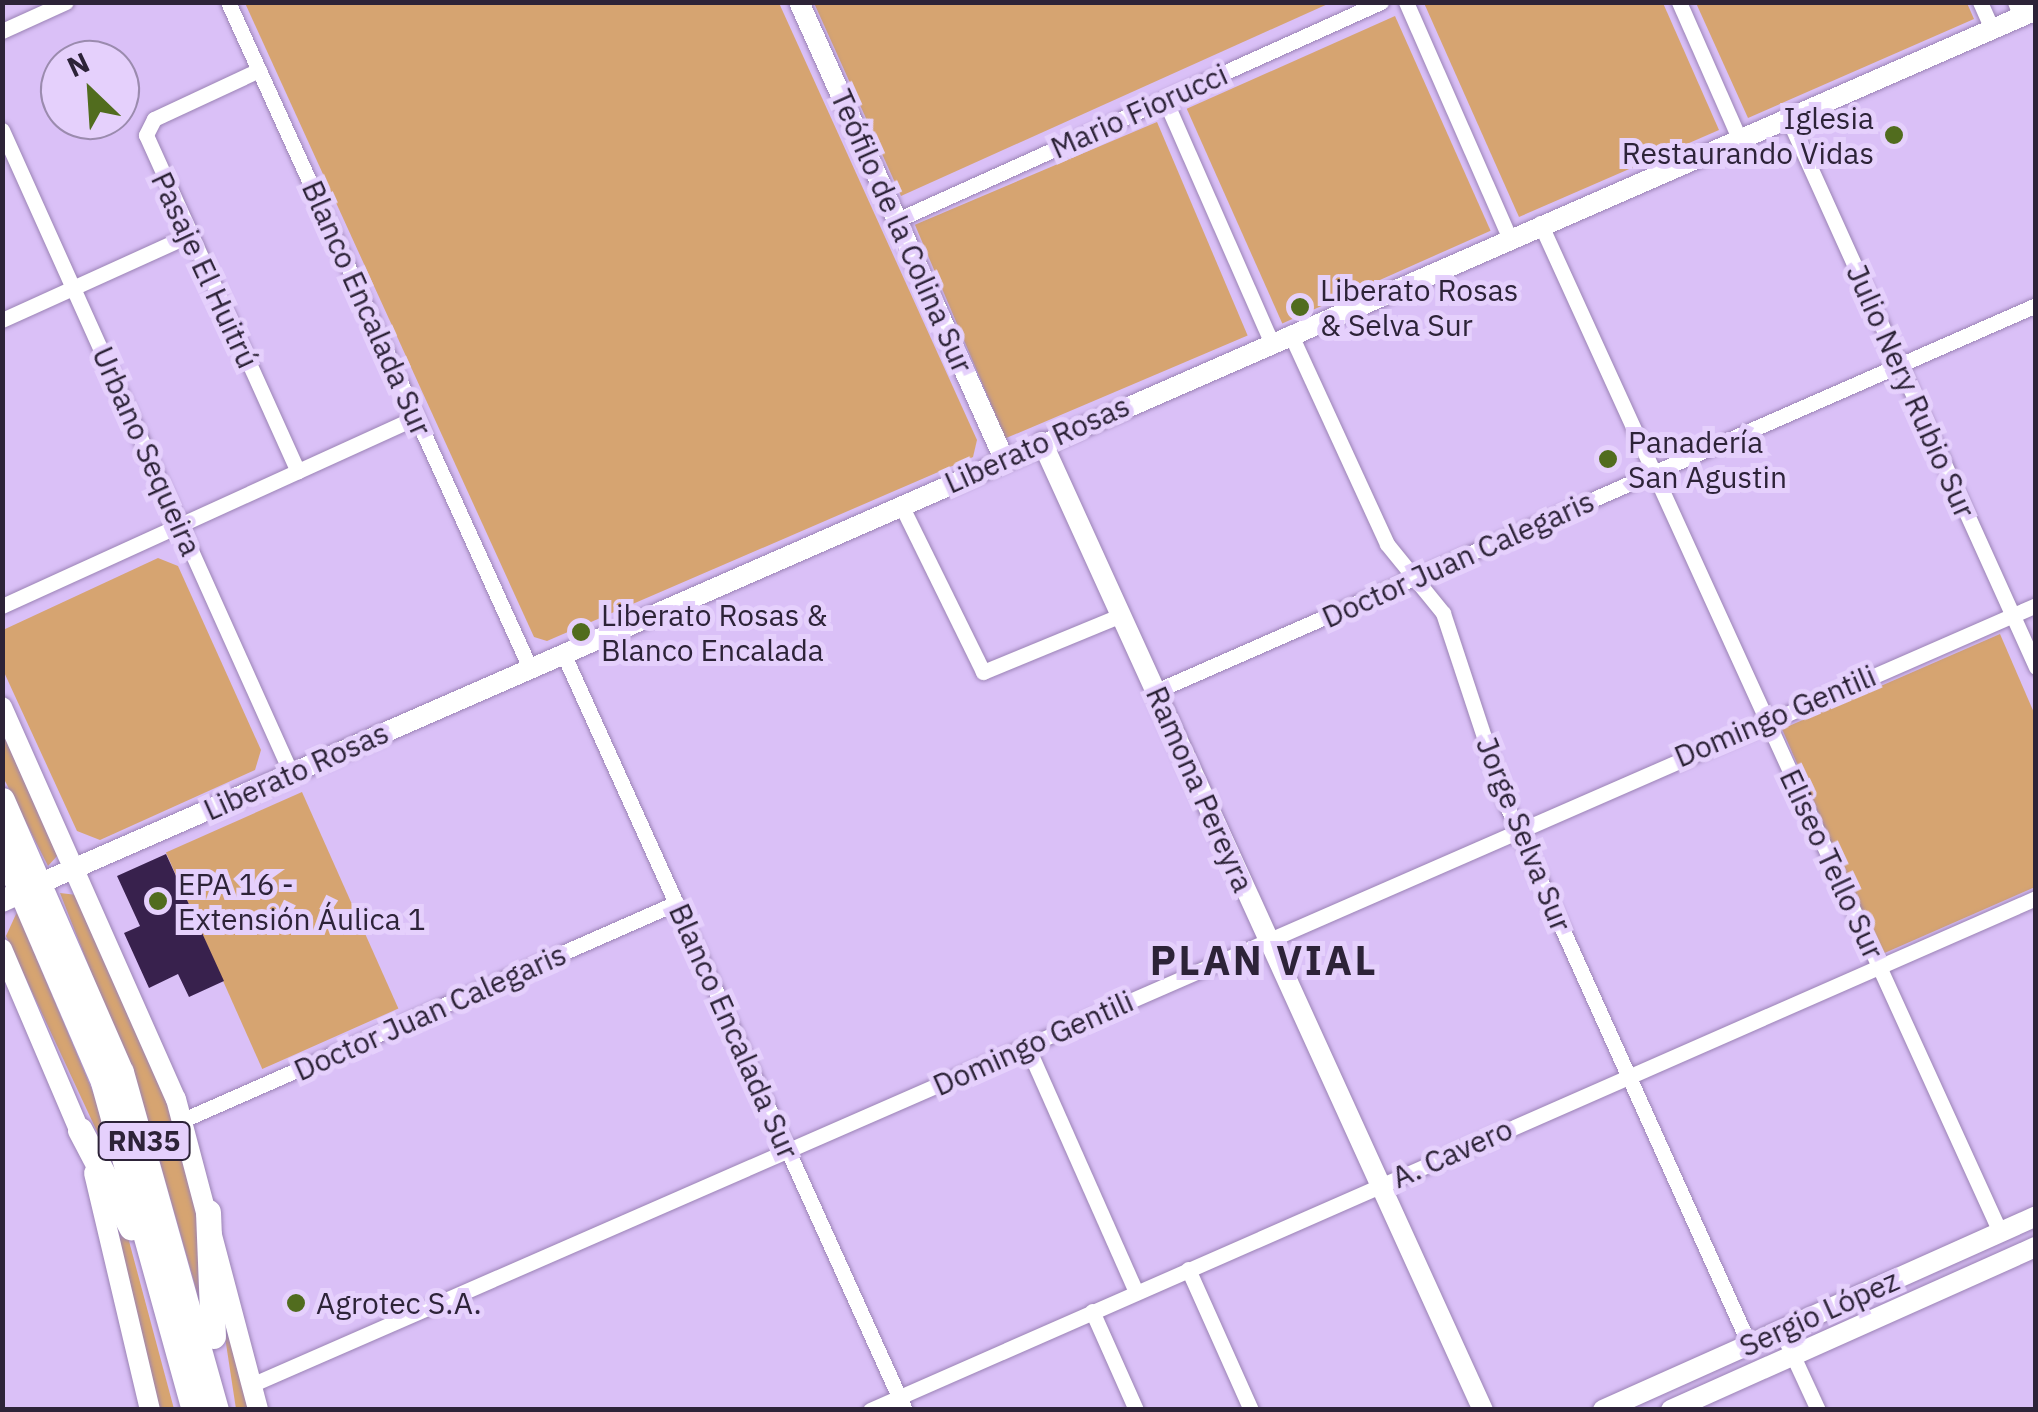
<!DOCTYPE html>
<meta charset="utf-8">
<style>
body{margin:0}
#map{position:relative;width:2038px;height:1412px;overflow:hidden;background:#dac0f7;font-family:"IBM Plex Sans",sans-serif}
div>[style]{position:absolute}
.green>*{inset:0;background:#d6a471;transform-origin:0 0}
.building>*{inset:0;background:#38214d}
.roads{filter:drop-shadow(0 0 2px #9b83b5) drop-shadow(0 0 2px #9b83b5)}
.minor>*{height:15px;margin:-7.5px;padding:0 7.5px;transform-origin:7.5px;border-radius:7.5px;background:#fff}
.tertiary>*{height:20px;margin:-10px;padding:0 10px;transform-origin:10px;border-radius:10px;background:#fff}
.secondary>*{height:22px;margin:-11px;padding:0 11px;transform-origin:11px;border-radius:11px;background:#fff}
.trunk>*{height:25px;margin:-12.5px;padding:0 12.5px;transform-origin:12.5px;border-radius:12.5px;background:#fff}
.dots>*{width:28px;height:28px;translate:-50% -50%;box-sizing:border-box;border:5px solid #e5d0fc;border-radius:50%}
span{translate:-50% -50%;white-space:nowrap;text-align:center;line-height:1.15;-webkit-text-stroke:10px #e5d0fc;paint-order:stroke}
.shield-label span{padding:2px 8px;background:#e5d0fc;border:2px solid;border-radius:8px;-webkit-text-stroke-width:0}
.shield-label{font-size:28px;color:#2d2338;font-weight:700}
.street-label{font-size:30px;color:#2d2338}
.poi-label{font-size:30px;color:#2d2338}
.right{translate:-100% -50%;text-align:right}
.left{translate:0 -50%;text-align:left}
.district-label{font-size:40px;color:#2d2338;font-weight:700;letter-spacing:2.5px}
.frame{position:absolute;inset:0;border:5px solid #2d2338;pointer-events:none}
.north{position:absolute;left:40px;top:40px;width:100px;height:100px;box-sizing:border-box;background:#e5d0fc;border:2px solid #9b8bae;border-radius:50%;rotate:335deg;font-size:28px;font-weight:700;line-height:40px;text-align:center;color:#2d2338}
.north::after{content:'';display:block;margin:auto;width:35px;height:45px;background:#516c1e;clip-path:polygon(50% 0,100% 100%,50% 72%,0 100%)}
</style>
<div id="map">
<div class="green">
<i style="clip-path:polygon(245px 3px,779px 3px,977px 440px,973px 457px,547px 641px,534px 637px)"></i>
<i style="clip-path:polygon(814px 3px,1330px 3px,901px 196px)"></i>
<i style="clip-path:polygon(1424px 3px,1663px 3px,1719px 130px,1519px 217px)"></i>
<i style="clip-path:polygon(1696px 3px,1967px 3px,1974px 19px,1748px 118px)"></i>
<i style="left:1395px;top:16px;width:235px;height:228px;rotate:66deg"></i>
<i style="left:1157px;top:122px;width:232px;height:263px;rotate:67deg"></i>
<i style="clip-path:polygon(158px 558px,178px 566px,261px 750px,255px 770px,100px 840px,77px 831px,3px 670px,3px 630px)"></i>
<i style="clip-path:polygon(2000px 634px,2035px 715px,2035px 887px,1880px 955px,1782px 729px)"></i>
<i style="clip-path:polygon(2px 732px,58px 855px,48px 866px,3px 777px)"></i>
<i style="left:302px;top:792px;width:237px;height:149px;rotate:66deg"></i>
<i style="clip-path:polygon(60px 893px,77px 895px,161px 1082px,197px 1198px,199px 1299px,144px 1107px)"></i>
<i style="clip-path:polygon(17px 912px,106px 1123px,120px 1181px,6px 936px)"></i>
<i style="clip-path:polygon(107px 1190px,129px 1241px,174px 1409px,159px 1409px)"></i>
<i style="clip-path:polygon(218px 1291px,248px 1409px,236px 1409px)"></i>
</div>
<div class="building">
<i style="clip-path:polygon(166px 854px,224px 981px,189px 997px,178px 974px,149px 988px,124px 933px,140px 926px,117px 876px)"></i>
</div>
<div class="roads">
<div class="minor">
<i style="left:228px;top:2px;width:731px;rotate:65.61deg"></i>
<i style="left:1406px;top:2px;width:257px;rotate:66.3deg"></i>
<i style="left:1679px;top:2px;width:146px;rotate:66.2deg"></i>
<i style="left:1980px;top:2px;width:30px;rotate:66deg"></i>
<i style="left:2015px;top:2px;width:16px;rotate:68deg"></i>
<i style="left:2px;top:31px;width:70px;rotate:-24.4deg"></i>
<i style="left:259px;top:70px;width:116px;rotate:155deg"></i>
<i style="left:154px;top:119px;width:18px;rotate:117deg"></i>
<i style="left:146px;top:135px;width:369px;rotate:65.7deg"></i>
<i style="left:1165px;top:100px;width:264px;rotate:66.3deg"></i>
<i style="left:1787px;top:116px;width:605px;rotate:65.68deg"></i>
<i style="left:2px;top:130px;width:705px;rotate:65.8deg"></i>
<i style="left:897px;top:220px;width:531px;rotate:-24.25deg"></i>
<i style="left:1540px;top:223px;width:1109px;rotate:65.49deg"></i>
<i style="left:2px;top:320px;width:205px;rotate:-24.4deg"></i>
<i style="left:1290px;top:333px;width:232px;rotate:65.3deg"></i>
<i style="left:1387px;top:544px;width:89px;rotate:50.9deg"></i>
<i style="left:1443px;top:613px;width:201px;rotate:71.7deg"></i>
<i style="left:1506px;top:804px;width:592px;rotate:65.77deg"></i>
<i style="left:901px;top:505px;width:186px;rotate:63.8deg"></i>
<i style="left:983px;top:672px;width:149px;rotate:-22.4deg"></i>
<i style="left:2px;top:606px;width:455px;rotate:-24.5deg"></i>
<i style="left:563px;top:653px;width:831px;rotate:65.69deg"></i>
<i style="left:1156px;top:691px;width:961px;rotate:-23.68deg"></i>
<i style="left:1027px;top:1046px;width:269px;rotate:66.1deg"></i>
<i style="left:183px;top:1120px;width:539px;rotate:-23.76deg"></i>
<i style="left:1188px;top:1269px;width:154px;rotate:65.9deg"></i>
<i style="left:1092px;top:1311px;width:108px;rotate:66deg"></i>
<i style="left:1781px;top:1330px;width:88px;rotate:65.2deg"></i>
<i style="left:251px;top:1385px;width:1948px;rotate:-23.6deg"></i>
<i style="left:870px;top:1410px;width:1273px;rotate:-23.71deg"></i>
</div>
<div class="tertiary">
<i style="left:799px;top:2px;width:501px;rotate:65.84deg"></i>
<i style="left:1042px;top:442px;width:1064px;rotate:65.51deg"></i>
<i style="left:2px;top:707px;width:429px;rotate:66.1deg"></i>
<i style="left:176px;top:1099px;width:322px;rotate:75.2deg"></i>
<i style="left:41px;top:883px;width:2178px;rotate:-23.63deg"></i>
<i style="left:2px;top:949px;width:209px;rotate:66.9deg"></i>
<i style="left:94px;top:1173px;width:244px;rotate:76.7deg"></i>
<i style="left:1603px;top:1410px;width:474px;rotate:-24.1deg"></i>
<i style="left:1671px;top:1410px;width:400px;rotate:-24.1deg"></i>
</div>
<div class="secondary">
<i style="left:2px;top:901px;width:38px;rotate:-25deg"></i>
</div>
<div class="trunk">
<i style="left:2px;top:800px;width:297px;rotate:66.4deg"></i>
<i style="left:121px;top:1072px;width:351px;rotate:74.3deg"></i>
<i style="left:2px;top:847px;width:256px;rotate:66.7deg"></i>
<i style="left:103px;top:1082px;width:340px;rotate:74.5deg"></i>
<i style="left:80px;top:1130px;width:110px;rotate:62.3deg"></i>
<i style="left:208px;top:1212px;width:124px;rotate:87.7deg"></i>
</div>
</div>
<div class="dots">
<i style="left:1894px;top:135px;background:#516c1e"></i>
<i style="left:1300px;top:307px;background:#516c1e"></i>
<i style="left:1608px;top:459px;background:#516c1e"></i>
<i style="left:581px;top:632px;background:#516c1e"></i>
<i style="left:158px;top:901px;background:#516c1e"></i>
<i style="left:296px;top:1303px;background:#516c1e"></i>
</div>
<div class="shield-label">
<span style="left:144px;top:1141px">RN35</span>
</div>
<div class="street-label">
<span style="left:1139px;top:111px;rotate:-24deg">Mario Fiorucci</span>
<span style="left:902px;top:231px;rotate:66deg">Teófilo de la Colina Sur</span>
<span style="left:205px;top:270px;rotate:65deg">Pasaje El Huitrú</span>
<span style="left:367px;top:308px;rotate:66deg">Blanco Encalada Sur</span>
<span style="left:1911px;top:391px;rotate:66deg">Julio Nery Rubio Sur</span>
<span style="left:1037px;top:444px;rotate:-24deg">Liberato Rosas</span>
<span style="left:147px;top:451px;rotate:66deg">Urbano Sequeira</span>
<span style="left:1458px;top:559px;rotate:-24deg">Doctor Juan Calegaris</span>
<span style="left:1775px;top:716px;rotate:-23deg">Domingo Gentili</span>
<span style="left:296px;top:771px;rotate:-24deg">Liberato Rosas</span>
<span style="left:1200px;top:789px;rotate:66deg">Ramona Pereyra</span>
<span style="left:1524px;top:834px;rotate:68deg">Jorge Selva Sur</span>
<span style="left:1832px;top:864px;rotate:65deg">Eliseo Tello Sur</span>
<span style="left:430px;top:1012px;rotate:-24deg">Doctor Juan Calegaris</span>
<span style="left:734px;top:1031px;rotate:66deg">Blanco Encalada Sur</span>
<span style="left:1033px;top:1043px;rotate:-24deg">Domingo Gentili</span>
<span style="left:1452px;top:1153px;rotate:-24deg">A. Cavero</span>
<span style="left:1819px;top:1313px;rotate:-24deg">Sergio López</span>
</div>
<div class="poi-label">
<span class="right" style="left:1874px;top:135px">Iglesia<br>Restaurando Vidas</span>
<span class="left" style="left:1320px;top:307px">Liberato Rosas<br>&amp; Selva Sur</span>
<span class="left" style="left:1628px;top:459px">Panadería<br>San Agustin</span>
<span class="left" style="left:601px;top:632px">Liberato Rosas &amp;<br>Blanco Encalada</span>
<span class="left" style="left:178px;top:901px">EPA 16 -<br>Extensión Áulica 1</span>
<span class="left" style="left:316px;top:1303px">Agrotec S.A.</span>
</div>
<div class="district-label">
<span style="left:1264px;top:960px">PLAN VIAL</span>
</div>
<div class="frame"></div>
<div class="north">N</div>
</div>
